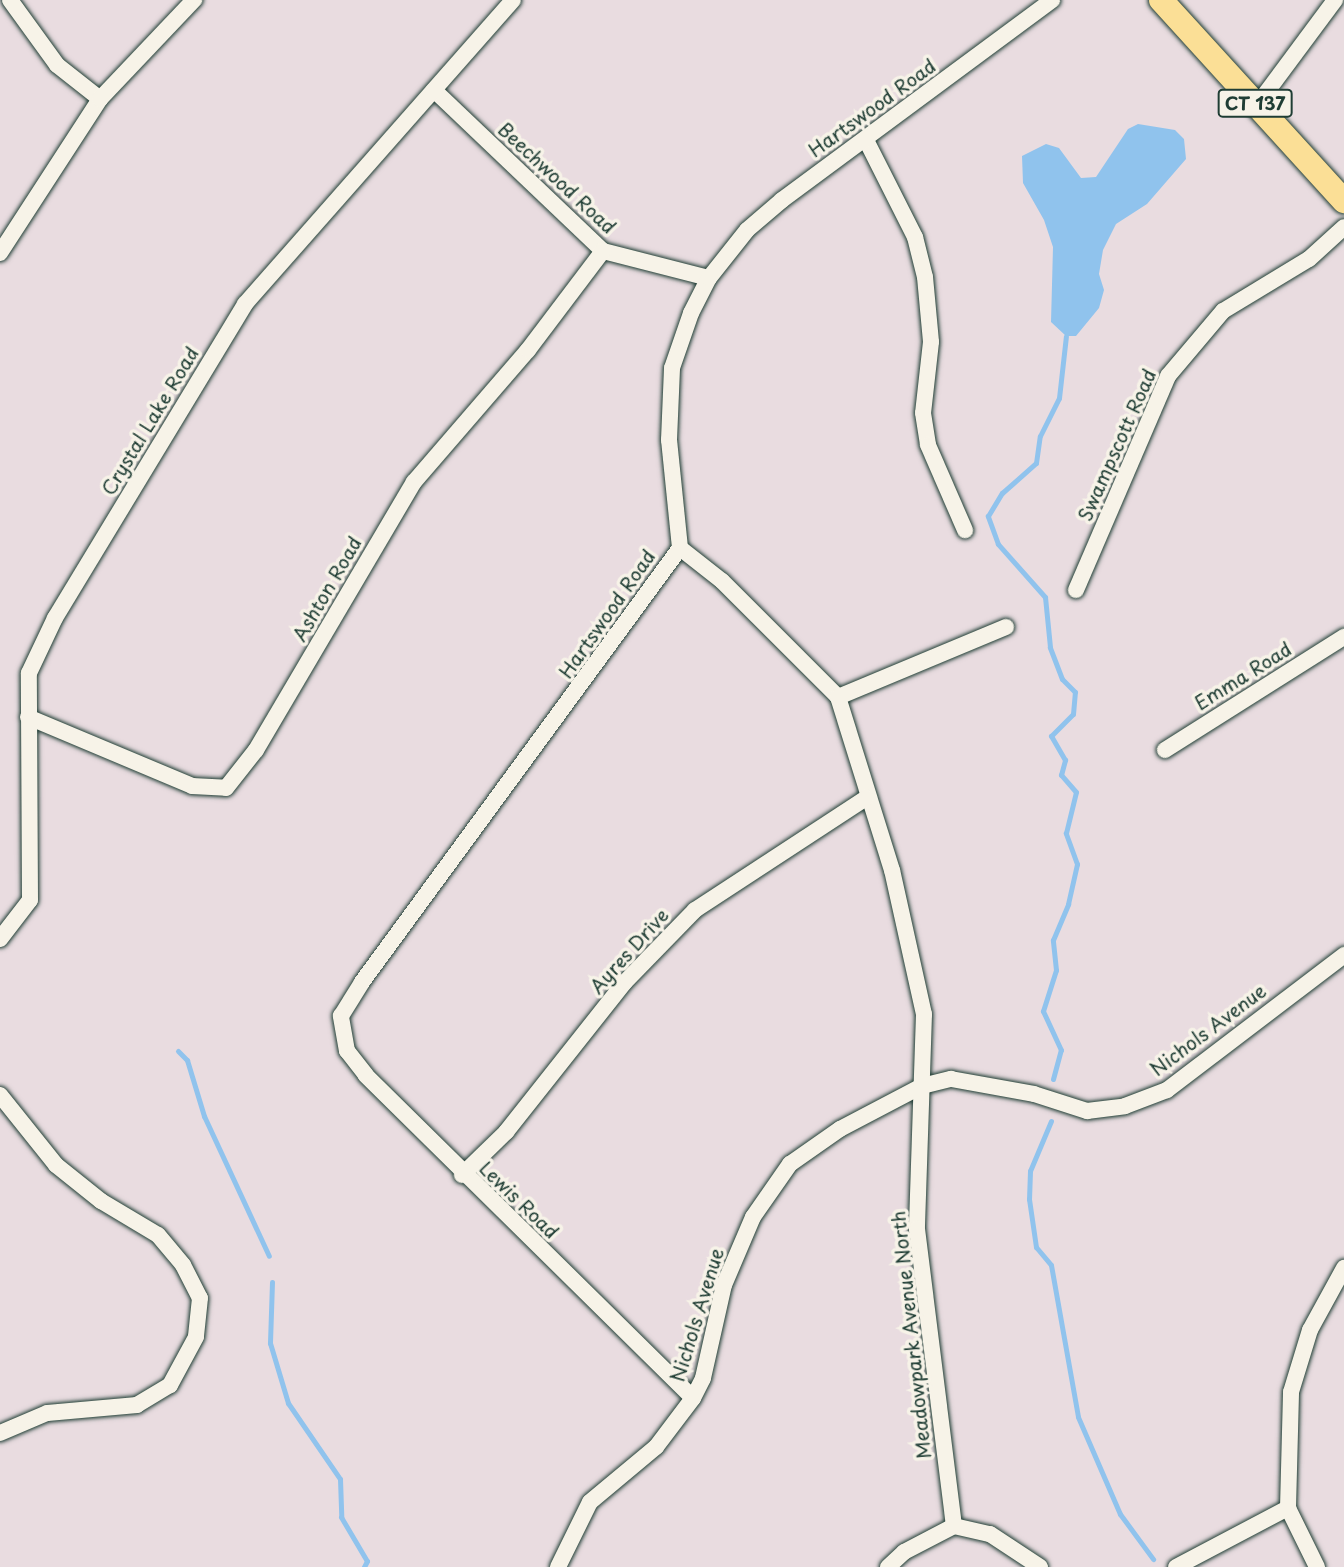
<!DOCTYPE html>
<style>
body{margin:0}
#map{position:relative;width:1344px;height:1567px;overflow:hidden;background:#e9dce0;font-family:"Playpen Sans",sans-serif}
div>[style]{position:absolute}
.water>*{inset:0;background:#90c3ed}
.stream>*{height:5px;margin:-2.5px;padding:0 2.5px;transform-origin:2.5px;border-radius:2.5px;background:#90c3ed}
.roads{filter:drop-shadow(0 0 2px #1f3d34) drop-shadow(0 0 2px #1f3d34)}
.street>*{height:16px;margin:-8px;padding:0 8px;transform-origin:8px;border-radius:8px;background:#f7f3e8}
.primary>*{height:24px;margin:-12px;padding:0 12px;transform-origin:12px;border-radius:12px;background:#fbdf96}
span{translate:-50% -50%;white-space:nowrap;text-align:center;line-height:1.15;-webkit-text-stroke:7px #f7f3e8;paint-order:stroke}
.shield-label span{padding:2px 5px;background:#f7f3e8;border:2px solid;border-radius:5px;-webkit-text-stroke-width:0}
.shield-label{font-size:18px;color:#1f3d34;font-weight:700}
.street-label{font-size:19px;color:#1f3d34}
</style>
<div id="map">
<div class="water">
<i style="clip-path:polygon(1138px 124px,1175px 130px,1184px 139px,1186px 159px,1147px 204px,1116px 224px,1103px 250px,1099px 274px,1104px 290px,1099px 308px,1076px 336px,1066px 336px,1051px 322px,1053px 247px,1044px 220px,1023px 183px,1022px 156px,1046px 144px,1059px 148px,1081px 178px,1096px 177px,1128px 129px)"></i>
</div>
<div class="stream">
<i style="left:178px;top:1051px;width:13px;rotate:45deg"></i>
<i style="left:187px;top:1060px;width:59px;rotate:73.1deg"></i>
<i style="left:204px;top:1116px;width:154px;rotate:65.1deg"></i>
<i style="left:1053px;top:1079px;width:30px;rotate:-75deg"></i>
<i style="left:1061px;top:1050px;width:43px;rotate:-114.8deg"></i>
<i style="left:1043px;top:1011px;width:43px;rotate:-72.4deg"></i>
<i style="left:1056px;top:970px;width:30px;rotate:-96deg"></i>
<i style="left:1053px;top:940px;width:39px;rotate:-67deg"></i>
<i style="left:1068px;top:904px;width:41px;rotate:-77.3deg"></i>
<i style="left:1077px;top:864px;width:33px;rotate:-110deg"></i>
<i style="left:1066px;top:833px;width:42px;rotate:-76.3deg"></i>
<i style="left:1076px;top:792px;width:23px;rotate:-131deg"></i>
<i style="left:1061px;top:775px;width:16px;rotate:-75deg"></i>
<i style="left:1065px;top:760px;width:28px;rotate:-120deg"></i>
<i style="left:1051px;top:736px;width:31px;rotate:-45deg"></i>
<i style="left:1073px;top:714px;width:22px;rotate:-85deg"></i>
<i style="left:1075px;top:692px;width:18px;rotate:-135deg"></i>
<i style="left:1062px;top:679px;width:34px;rotate:-111deg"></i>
<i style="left:1050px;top:647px;width:50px;rotate:-95.7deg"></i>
<i style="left:1045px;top:597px;width:71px;rotate:-131.6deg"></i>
<i style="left:998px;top:544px;width:30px;rotate:-110deg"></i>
<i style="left:988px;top:516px;width:27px;rotate:-59deg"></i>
<i style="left:1002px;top:493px;width:45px;rotate:-41.4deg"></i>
<i style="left:1036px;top:463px;width:27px;rotate:-82deg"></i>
<i style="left:1040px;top:436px;width:42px;rotate:-63.4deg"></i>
<i style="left:1059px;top:398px;width:62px;rotate:-83.6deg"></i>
<i style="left:1051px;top:1121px;width:54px;rotate:112.8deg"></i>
<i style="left:1030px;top:1171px;width:28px;rotate:92deg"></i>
<i style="left:1029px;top:1199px;width:49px;rotate:81.7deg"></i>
<i style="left:1036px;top:1247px;width:23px;rotate:50deg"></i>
<i style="left:1051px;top:1265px;width:154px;rotate:79.9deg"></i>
<i style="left:1078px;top:1417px;width:106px;rotate:66.6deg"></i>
<i style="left:1120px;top:1514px;width:56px;rotate:53.7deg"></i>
<i style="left:272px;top:1282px;width:61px;rotate:91.9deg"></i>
<i style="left:270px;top:1343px;width:63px;rotate:73.3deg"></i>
<i style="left:288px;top:1403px;width:92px;rotate:55.6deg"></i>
<i style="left:340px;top:1479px;width:38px;rotate:88deg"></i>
<i style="left:341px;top:1517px;width:51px;rotate:59.4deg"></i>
<i style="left:367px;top:1561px;width:7px;rotate:117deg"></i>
</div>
<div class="roads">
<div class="street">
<i style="left:10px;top:0;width:80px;rotate:54.1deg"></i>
<i style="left:57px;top:65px;width:55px;rotate:38.3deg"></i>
<i style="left:434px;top:90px;width:233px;rotate:43.6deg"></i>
<i style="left:603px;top:251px;width:109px;rotate:14.3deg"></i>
<i style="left:1257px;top:105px;width:131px;rotate:-53.4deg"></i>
<i style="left:866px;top:140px;width:109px;rotate:63.2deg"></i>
<i style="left:915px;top:237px;width:41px;rotate:76deg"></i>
<i style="left:925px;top:277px;width:65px;rotate:84.7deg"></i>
<i style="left:931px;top:342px;width:71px;rotate:96.4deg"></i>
<i style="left:923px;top:413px;width:32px;rotate:81deg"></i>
<i style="left:928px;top:445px;width:93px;rotate:66.5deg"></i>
<i style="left:0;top:253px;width:184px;rotate:-57deg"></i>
<i style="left:100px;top:99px;width:137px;rotate:-46.5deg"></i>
<i style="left:680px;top:548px;width:53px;rotate:38.2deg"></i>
<i style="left:722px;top:581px;width:164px;rotate:45deg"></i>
<i style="left:838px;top:697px;width:181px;rotate:72.7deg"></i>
<i style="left:892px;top:870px;width:148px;rotate:77.5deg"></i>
<i style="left:924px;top:1014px;width:215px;rotate:91.9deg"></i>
<i style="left:917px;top:1229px;width:299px;rotate:82.9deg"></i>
<i style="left:1076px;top:590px;width:233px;rotate:-66.7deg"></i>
<i style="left:1168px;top:376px;width:85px;rotate:-49.8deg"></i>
<i style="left:1223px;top:311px;width:100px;rotate:-31.2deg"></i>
<i style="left:1309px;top:259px;width:47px;rotate:-42.4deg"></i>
<i style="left:838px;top:697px;width:182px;rotate:-22.6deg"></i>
<i style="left:28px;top:717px;width:178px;rotate:22.8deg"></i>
<i style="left:192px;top:786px;width:34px;rotate:3deg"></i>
<i style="left:226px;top:788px;width:48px;rotate:-51.7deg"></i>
<i style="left:256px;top:750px;width:311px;rotate:-59.5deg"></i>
<i style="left:414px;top:482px;width:174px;rotate:-49.2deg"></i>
<i style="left:528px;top:350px;width:124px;rotate:-52.9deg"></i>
<i style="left:1165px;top:750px;width:212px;rotate:-32.3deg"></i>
<i style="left:0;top:939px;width:49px;rotate:-52.4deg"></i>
<i style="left:30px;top:900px;width:227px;rotate:-90.3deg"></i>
<i style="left:29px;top:673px;width:61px;rotate:-64.7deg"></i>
<i style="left:55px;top:618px;width:367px;rotate:-58.8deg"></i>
<i style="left:245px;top:304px;width:405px;rotate:-48.6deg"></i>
<i style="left:0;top:1095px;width:90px;rotate:51.3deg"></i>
<i style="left:56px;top:1165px;width:58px;rotate:38.7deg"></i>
<i style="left:101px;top:1201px;width:66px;rotate:30.8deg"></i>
<i style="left:158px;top:1235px;width:39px;rotate:50deg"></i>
<i style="left:183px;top:1265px;width:37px;rotate:63deg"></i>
<i style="left:200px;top:1298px;width:39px;rotate:96deg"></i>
<i style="left:196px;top:1337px;width:55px;rotate:118.4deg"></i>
<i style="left:170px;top:1385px;width:39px;rotate:149deg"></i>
<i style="left:137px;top:1405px;width:90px;rotate:174.9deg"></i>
<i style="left:47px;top:1413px;width:51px;rotate:156.9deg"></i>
<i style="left:462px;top:1175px;width:62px;rotate:-44.3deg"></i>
<i style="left:506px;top:1132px;width:191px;rotate:-51.6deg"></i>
<i style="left:625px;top:982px;width:100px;rotate:-45.8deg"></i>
<i style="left:695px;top:910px;width:204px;rotate:-33.2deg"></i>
<i style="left:693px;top:1398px;width:460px;rotate:-135.4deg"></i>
<i style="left:366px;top:1075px;width:31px;rotate:-128deg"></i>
<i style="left:347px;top:1051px;width:36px;rotate:-100deg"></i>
<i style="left:341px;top:1016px;width:40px;rotate:-58deg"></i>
<i style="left:362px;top:982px;width:538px;rotate:-53.77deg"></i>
<i style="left:680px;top:548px;width:109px;rotate:-95.8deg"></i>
<i style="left:669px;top:440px;width:72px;rotate:-87.6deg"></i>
<i style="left:672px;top:368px;width:58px;rotate:-70.9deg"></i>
<i style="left:691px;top:313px;width:39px;rotate:-63deg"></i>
<i style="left:709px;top:278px;width:61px;rotate:-51.6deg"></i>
<i style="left:747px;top:230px;width:46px;rotate:-40.6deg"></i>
<i style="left:782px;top:200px;width:336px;rotate:-36.5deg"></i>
<i style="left:954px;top:1526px;width:37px;rotate:13deg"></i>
<i style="left:990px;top:1534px;width:60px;rotate:33.4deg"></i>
<i style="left:558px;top:1567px;width:72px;rotate:-63.8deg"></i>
<i style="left:590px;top:1502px;width:86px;rotate:-39.8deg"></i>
<i style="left:656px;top:1447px;width:61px;rotate:-52.9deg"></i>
<i style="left:693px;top:1398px;width:22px;rotate:-63deg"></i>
<i style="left:703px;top:1378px;width:95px;rotate:-77.3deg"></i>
<i style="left:724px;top:1285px;width:74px;rotate:-66.9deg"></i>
<i style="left:753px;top:1217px;width:65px;rotate:-55.1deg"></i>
<i style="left:790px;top:1164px;width:61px;rotate:-35deg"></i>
<i style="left:840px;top:1129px;width:93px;rotate:-27.7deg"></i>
<i style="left:922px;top:1086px;width:30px;rotate:-14deg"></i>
<i style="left:951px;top:1079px;width:84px;rotate:10.2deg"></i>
<i style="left:1034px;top:1094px;width:56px;rotate:17.8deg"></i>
<i style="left:1087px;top:1111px;width:38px;rotate:-7deg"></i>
<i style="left:1125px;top:1106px;width:45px;rotate:-20.9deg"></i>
<i style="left:1167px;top:1090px;width:223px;rotate:-37.3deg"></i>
<i style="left:888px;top:1567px;width:22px;rotate:-43deg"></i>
<i style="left:904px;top:1552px;width:56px;rotate:-27.5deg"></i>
<i style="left:1176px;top:1567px;width:127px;rotate:-27.8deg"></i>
<i style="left:1317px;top:1567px;width:66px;rotate:-116.2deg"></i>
<i style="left:1288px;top:1508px;width:116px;rotate:-88.5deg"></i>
<i style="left:1291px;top:1392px;width:65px;rotate:-73deg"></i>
<i style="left:1310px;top:1330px;width:71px;rotate:-61.3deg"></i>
</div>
<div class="primary">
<i style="left:1161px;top:0;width:272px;rotate:47.7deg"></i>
</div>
</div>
<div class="shield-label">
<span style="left:1255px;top:103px">CT 137</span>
</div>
<div class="street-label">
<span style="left:872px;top:108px;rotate:-36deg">Hartswood Road</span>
<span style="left:557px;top:178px;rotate:43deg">Beechwood Road</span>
<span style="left:150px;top:421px;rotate:-59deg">Crystal Lake Road</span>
<span style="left:1117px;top:445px;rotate:-66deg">Swampscott Road</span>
<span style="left:327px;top:589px;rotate:-60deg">Ashton Road</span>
<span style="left:607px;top:614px;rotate:-55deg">Hartswood Road</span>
<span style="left:1243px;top:676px;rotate:-32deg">Emma Road</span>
<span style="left:629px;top:951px;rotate:-48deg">Ayres Drive</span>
<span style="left:1208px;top:1030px;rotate:-37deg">Nichols Avenue</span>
<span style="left:519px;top:1200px;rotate:44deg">Lewis Road</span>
<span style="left:697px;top:1315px;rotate:-73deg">Nichols Avenue</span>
<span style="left:911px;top:1335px;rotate:-96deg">Meadowpark Avenue North</span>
</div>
</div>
